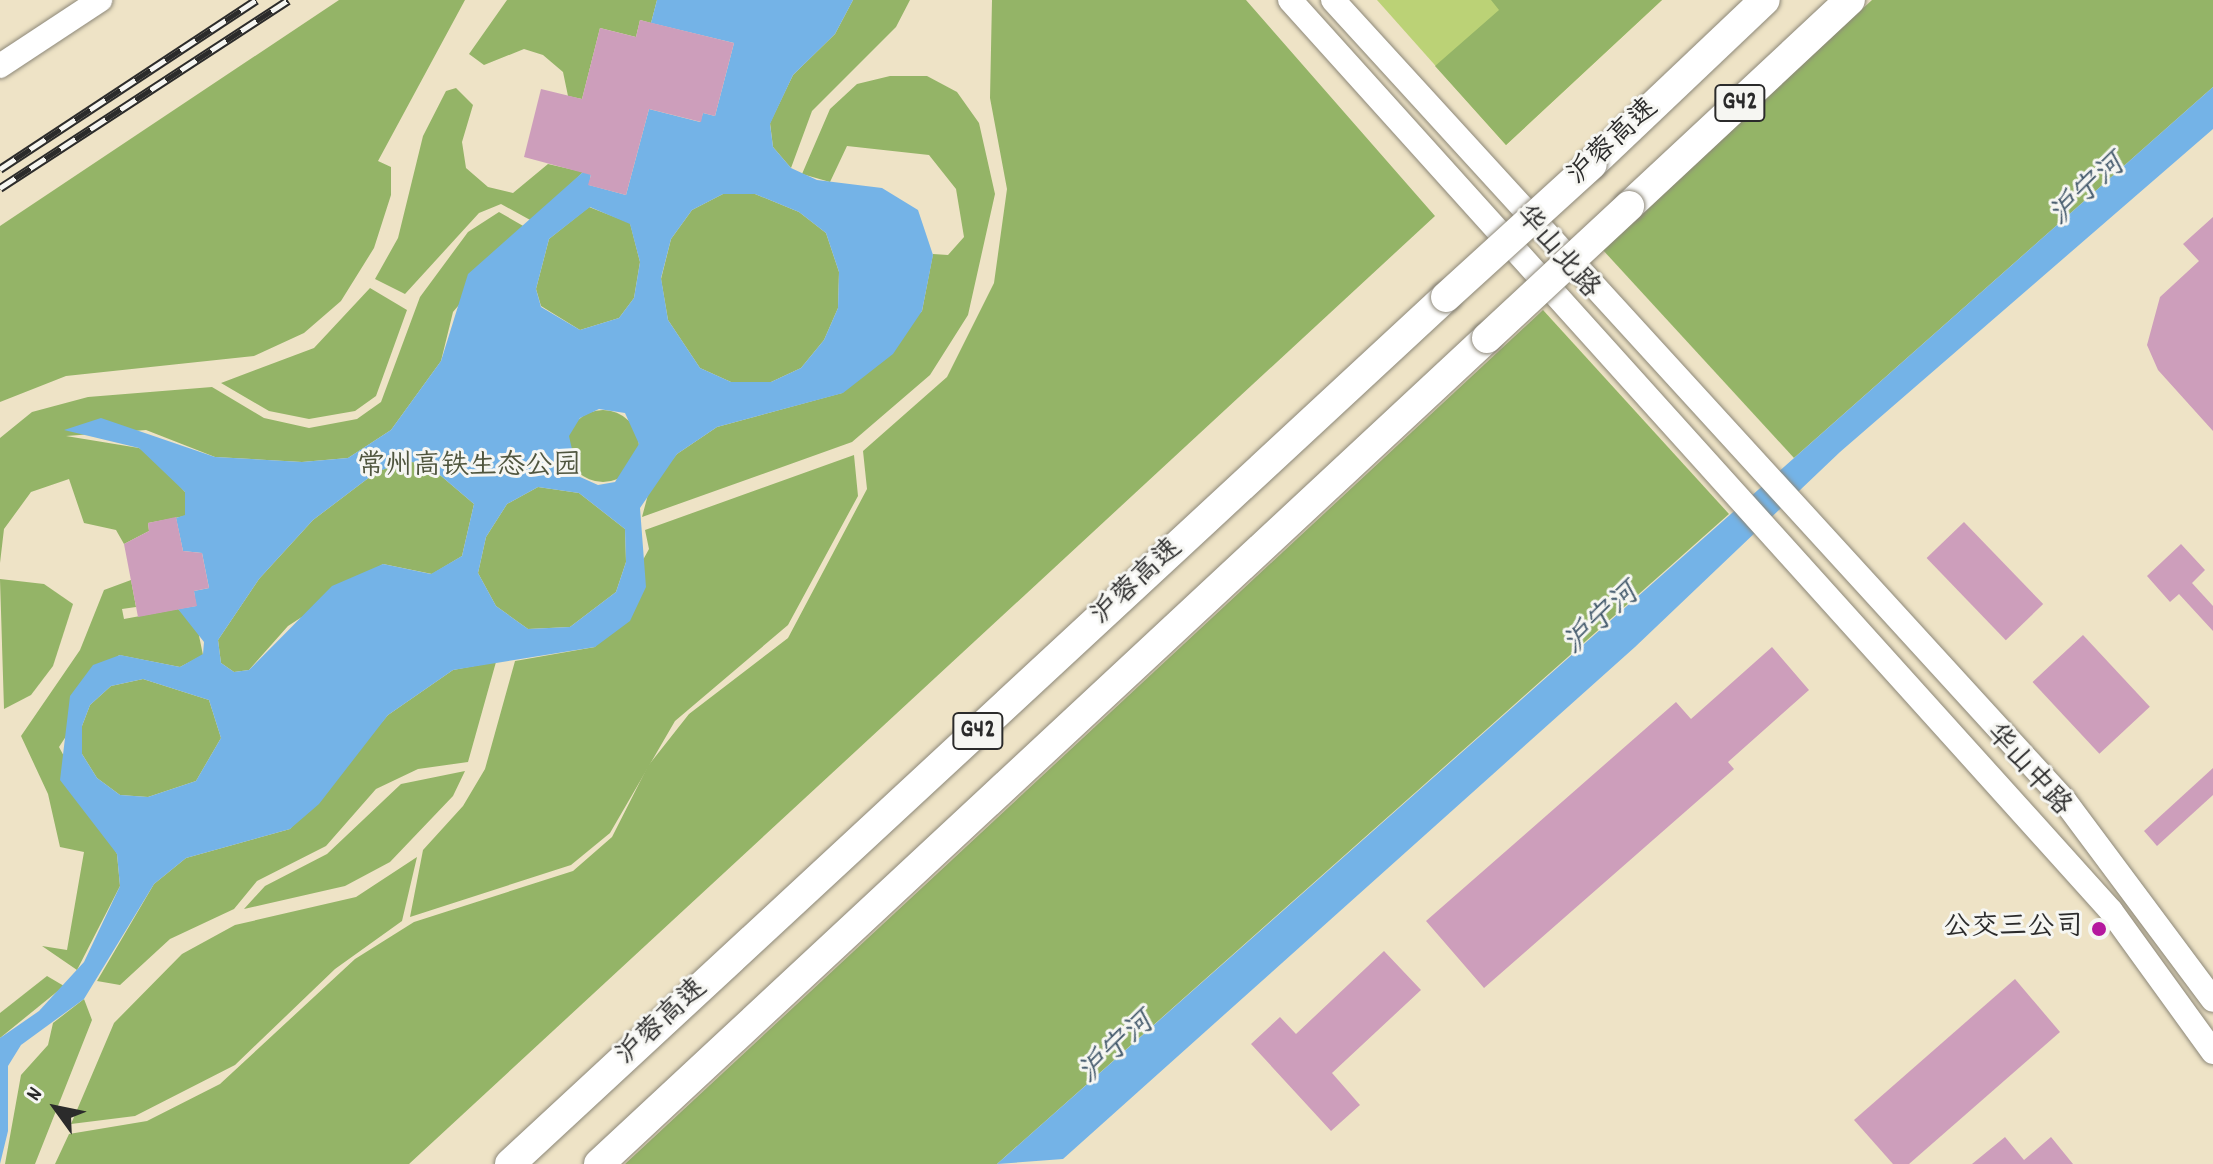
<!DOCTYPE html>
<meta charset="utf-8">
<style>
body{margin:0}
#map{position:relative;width:2213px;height:1164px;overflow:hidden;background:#eee3c6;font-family:Dekko,"LXGW WenKai TC",sans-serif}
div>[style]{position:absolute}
.green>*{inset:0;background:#bbd276}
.forest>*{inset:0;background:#94b467}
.round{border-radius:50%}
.water>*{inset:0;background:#74b3e7}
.building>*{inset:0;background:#cd9ebb;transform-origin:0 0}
.roads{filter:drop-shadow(0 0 2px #8c8778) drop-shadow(0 0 2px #8c8778)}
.secondary>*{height:24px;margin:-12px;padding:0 12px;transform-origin:12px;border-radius:12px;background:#fff}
.highway>*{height:30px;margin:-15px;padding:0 15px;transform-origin:15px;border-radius:15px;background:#fff}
.rail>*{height:9px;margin-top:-4.5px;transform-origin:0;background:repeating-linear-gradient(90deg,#f6f6f2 0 18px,#2b2b2b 0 36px);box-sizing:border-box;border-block:2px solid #2b2b2b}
.bridges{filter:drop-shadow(0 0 2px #8c8778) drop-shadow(0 0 2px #8c8778)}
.highway-bridge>*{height:30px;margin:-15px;padding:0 15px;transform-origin:15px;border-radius:15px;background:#fff}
.dots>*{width:22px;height:22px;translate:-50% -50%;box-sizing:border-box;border:4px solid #f6f6f2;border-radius:50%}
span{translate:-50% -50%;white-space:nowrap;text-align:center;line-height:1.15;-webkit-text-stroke:6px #f6f6f2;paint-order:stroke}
.shield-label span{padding:2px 6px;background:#f6f6f2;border:2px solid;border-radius:6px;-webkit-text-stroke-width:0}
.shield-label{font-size:26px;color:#2b2b2b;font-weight:700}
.street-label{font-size:28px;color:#2b2b2b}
.park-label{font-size:28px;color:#4f553e}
.poi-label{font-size:28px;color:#2b2b2b}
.right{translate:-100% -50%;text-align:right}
.water-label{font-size:30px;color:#455b6d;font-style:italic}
.north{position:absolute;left:16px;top:1068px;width:80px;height:80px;-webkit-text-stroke:6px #f6f6f2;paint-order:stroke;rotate:303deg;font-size:22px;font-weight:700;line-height:32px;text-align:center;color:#2b2b2b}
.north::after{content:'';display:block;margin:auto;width:28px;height:36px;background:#2b2b2b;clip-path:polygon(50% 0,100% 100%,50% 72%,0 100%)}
</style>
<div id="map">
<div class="green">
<i style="clip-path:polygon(1377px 0,1662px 0,1506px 145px)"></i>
</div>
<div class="forest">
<i style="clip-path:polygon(339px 0,465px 0,378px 161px,391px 167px,391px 195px,374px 248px,341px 301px,304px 333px,254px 356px,66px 376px,0 402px,0 226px)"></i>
<i style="clip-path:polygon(507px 0,657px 0,651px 23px,640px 20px,636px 37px,600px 28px,582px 99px,568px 96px,563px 72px,543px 55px,524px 49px,484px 65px,469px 54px)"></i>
<i style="clip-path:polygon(853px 0,910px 0,896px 27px,812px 111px,791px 168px,773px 147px,770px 123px,793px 75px,835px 34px)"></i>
<i style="clip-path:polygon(992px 0,1246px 0,1435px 216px,409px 1164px,55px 1164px,69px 1134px,147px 1121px,220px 1084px,355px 959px,414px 922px,573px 871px,612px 837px,648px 766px,689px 714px,788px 638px,867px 489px,863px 451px,947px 377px,994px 283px,1007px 189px,990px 98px)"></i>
<i style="clip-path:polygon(1491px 0,1662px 0,1506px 145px,1435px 66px,1499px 10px)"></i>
<i style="clip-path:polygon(1872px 0,2213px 0,2213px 87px,1794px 458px,1602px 249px)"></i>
<i style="clip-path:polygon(890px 76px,927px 76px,957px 92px,979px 123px,995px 194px,968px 315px,930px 375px,852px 442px,642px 517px,650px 487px,677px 454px,717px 427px,842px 393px,922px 311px,933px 254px,948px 255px,964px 237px,956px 189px,929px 155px,847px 146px,830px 182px,802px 174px,830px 109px,857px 84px)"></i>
<i style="clip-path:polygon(456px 88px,473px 105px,462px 142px,466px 168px,488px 187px,513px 193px,548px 164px,583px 172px,532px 221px,501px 204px,479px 213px,405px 294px,375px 279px,398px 238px,423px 136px,446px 91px)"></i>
<i style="clip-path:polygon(723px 194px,755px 194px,799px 212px,826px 233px,839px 272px,838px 308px,824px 340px,801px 368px,771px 382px,731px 382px,700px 368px,668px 320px,661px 279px,671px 239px,692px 210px)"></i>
<i style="clip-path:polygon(589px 207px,630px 223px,640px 262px,634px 298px,619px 318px,580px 330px,541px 306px,536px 289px,549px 239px)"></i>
<i style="clip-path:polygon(499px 212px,525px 227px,453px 312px,441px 361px,391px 430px,348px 458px,302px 462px,215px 457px,146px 430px,66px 436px,139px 448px,156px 459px,185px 492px,185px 516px,148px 523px,149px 531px,124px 544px,116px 530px,84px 523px,69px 479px,31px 492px,4px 529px,0 563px,0 438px,32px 412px,88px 397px,212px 387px,264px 418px,309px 428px,357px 419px,381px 402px,420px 297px,468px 232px)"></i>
<i style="clip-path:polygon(370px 288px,407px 310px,376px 396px,355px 411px,309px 419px,269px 411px,221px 383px,314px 348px)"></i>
<i style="clip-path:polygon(1543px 310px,1729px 514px,997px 1164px,625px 1164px)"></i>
<i class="round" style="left:567px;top:410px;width:72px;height:72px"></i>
<i style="clip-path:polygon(854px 455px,858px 496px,788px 625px,675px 721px,610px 833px,571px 865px,410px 917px,423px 850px,463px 806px,485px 769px,515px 661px,595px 647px,649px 549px,645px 530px)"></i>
<i style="clip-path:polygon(404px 461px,427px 464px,474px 504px,462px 556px,432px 574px,383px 564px,288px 626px,249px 670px,234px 672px,221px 663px,218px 640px,259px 579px,313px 520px,375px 473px)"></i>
<i style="clip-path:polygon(538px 487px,579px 493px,625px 529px,626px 562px,616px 592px,570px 627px,528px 629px,496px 606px,478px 573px,486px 537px,507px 504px)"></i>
<i style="clip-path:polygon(0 579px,44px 584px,73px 604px,53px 666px,31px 695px,4px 709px)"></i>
<i style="clip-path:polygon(131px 580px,136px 607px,122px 609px,124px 619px,178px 609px,197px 626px,203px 655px,180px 667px,119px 655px,59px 747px,117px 854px,120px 886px,77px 970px,42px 946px,67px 950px,84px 852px,60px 847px,48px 794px,21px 736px,80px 650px,104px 590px)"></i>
<i style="clip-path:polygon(496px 662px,468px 762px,418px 769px,376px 789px,326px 846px,257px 881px,234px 909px,170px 939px,120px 985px,97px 981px,154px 884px,186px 858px,290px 829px,388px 715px,453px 670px)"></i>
<i style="clip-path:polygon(143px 679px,209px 700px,221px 738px,196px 781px,148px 797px,120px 795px,97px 778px,82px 754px,82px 726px,90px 705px,111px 686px)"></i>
<i style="clip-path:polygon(465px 771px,453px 796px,390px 862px,345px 886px,244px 909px,265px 886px,327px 854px,401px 784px)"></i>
<i style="clip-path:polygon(417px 857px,402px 921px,335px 969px,235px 1065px,135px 1116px,71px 1124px,114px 1023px,182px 954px,235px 925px,356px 897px)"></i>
<i style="clip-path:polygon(47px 976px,64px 986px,0 1038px,0 1013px)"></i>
<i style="clip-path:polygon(84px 999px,92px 1020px,35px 1164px,5px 1164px,21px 1075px,48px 1045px,53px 1023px)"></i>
</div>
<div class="water">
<i style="clip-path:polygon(evenodd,657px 0,853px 0,835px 34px,793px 75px,770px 124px,773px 147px,791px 168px,817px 180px,882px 188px,918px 210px,933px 255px,922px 311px,893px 354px,843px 393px,717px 427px,677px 454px,640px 508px,646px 587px,630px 621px,595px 647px,453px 670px,388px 715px,319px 804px,290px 829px,186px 858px,154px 884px,84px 999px,21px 1045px,8px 1066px,8px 1131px,0 1164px,0 1038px,39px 1011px,84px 962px,120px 886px,117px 854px,60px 780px,70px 696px,93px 665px,120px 655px,180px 667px,203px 654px,204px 642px,178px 609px,196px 606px,194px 591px,209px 588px,202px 553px,183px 551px,176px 518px,185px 515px,185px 492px,139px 448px,64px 430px,101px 418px,215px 457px,302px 462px,348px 458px,391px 430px,441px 361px,468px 274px,583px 172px,591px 174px,589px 185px,626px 195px,649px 109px,700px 122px,703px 113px,715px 116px,734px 43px,651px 23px,657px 0,723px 194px,755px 194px,799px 212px,826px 233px,839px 272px,838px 308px,824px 340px,801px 368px,771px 382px,731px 382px,700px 368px,668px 320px,661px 278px,671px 239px,692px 210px,723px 194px,657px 0,590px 207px,630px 224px,640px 262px,634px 298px,619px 318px,580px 330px,541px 307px,536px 289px,549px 239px,590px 207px,657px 0,599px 409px,625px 413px,639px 444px,615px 482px,598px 485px,578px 476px,569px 436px,580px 418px,599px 409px,657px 0,404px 461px,427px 464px,474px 504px,462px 556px,431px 574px,383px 564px,332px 586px,249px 670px,234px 672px,221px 663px,218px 640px,259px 579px,313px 520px,375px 473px,404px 461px,657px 0,538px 487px,579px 493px,625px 529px,626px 562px,616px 592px,570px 627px,528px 629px,496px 606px,478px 573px,486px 537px,507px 504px,538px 487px,657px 0,143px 679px,209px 700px,221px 738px,196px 781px,148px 797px,120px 795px,97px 778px,82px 754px,82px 726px,90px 705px,111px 686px,143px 679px)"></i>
<i style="clip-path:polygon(2213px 87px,2213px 129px,1840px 452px,1635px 647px,1063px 1159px,997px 1164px)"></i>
</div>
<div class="building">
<i style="clip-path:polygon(640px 20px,734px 43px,715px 116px,703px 113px,701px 122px,649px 109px,626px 195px,588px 185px,591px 175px,524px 157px,541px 89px,582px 99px,600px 28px,636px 37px)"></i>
<i style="clip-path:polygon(2213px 217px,2213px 431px,2158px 370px,2147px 345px,2160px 297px,2199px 261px,2183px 244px)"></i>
<i style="clip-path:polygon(176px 517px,183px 551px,202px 553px,209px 588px,194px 591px,197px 606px,138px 617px,124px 544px,149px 531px,148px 523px)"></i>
<i style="left:1964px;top:522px;width:114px;height:52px;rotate:46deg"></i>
<i style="clip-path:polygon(2181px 544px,2205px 570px,2192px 583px,2213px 606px,2213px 631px,2179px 594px,2170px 602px,2147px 576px)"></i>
<i style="left:2083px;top:635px;width:98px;height:69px;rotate:47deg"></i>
<i style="clip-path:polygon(1772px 647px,1809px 690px,1728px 762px,1734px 769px,1484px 988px,1426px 921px,1676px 702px,1691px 719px)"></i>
<i style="clip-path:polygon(2213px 768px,2213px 795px,2157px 846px,2144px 831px)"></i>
<i style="clip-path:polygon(1384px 951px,1421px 990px,1332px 1073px,1360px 1105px,1331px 1131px,1251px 1044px,1280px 1017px,1296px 1034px)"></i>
<i style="clip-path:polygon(2015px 979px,2060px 1032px,1909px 1164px,1893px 1164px,1854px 1120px)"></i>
<i style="clip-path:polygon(2005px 1137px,2024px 1160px,2051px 1137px,2073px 1164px,1972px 1164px)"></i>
</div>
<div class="roads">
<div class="secondary">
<i style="left:1290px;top:0;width:1226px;rotate:47.97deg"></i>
<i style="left:2111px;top:911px;width:174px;rotate:54.1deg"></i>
<i style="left:1333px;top:0;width:1084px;rotate:47.58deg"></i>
<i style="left:2064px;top:800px;width:249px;rotate:53.3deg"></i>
<i style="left:0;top:66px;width:120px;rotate:-33.4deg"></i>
</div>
<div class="highway">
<i style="left:1592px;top:164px;width:238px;rotate:-43.5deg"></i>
<i style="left:1629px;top:206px;width:302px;rotate:-43deg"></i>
<i style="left:510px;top:1164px;width:1276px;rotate:-42.81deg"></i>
<i style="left:599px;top:1164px;width:1213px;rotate:-42.93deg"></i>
</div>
</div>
<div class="rail">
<i style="left:0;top:169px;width:307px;rotate:-33.4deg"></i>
<i style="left:0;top:188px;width:344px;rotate:-33.1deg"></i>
</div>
<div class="bridges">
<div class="highway-bridge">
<i style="left:1446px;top:297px;width:197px;rotate:-42.3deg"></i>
<i style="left:1487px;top:338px;width:194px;rotate:-42.9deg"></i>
</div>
</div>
<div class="dots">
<i style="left:2099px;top:929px;background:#b5179e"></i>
</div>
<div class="shield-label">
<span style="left:1740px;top:103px">G42</span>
<span style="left:978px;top:731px">G42</span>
</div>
<div class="street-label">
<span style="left:1614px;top:143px;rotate:-43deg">沪蓉高速</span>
<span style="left:1556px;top:253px;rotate:49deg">华山北路</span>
<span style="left:1138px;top:583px;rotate:-43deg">沪蓉高速</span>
<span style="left:2027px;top:771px;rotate:48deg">华山中路</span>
<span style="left:663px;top:1023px;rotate:-43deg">沪蓉高速</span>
</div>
<div class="park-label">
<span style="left:469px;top:468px">常州高铁生态公园</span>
</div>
<div class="poi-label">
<span class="right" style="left:2083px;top:929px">公交三公司</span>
</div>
<div class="water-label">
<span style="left:2089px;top:192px;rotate:-42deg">沪宁河</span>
<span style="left:1603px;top:621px;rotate:-42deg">沪宁河</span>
<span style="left:1118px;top:1050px;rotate:-42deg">沪宁河</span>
</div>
<div class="north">N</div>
</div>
